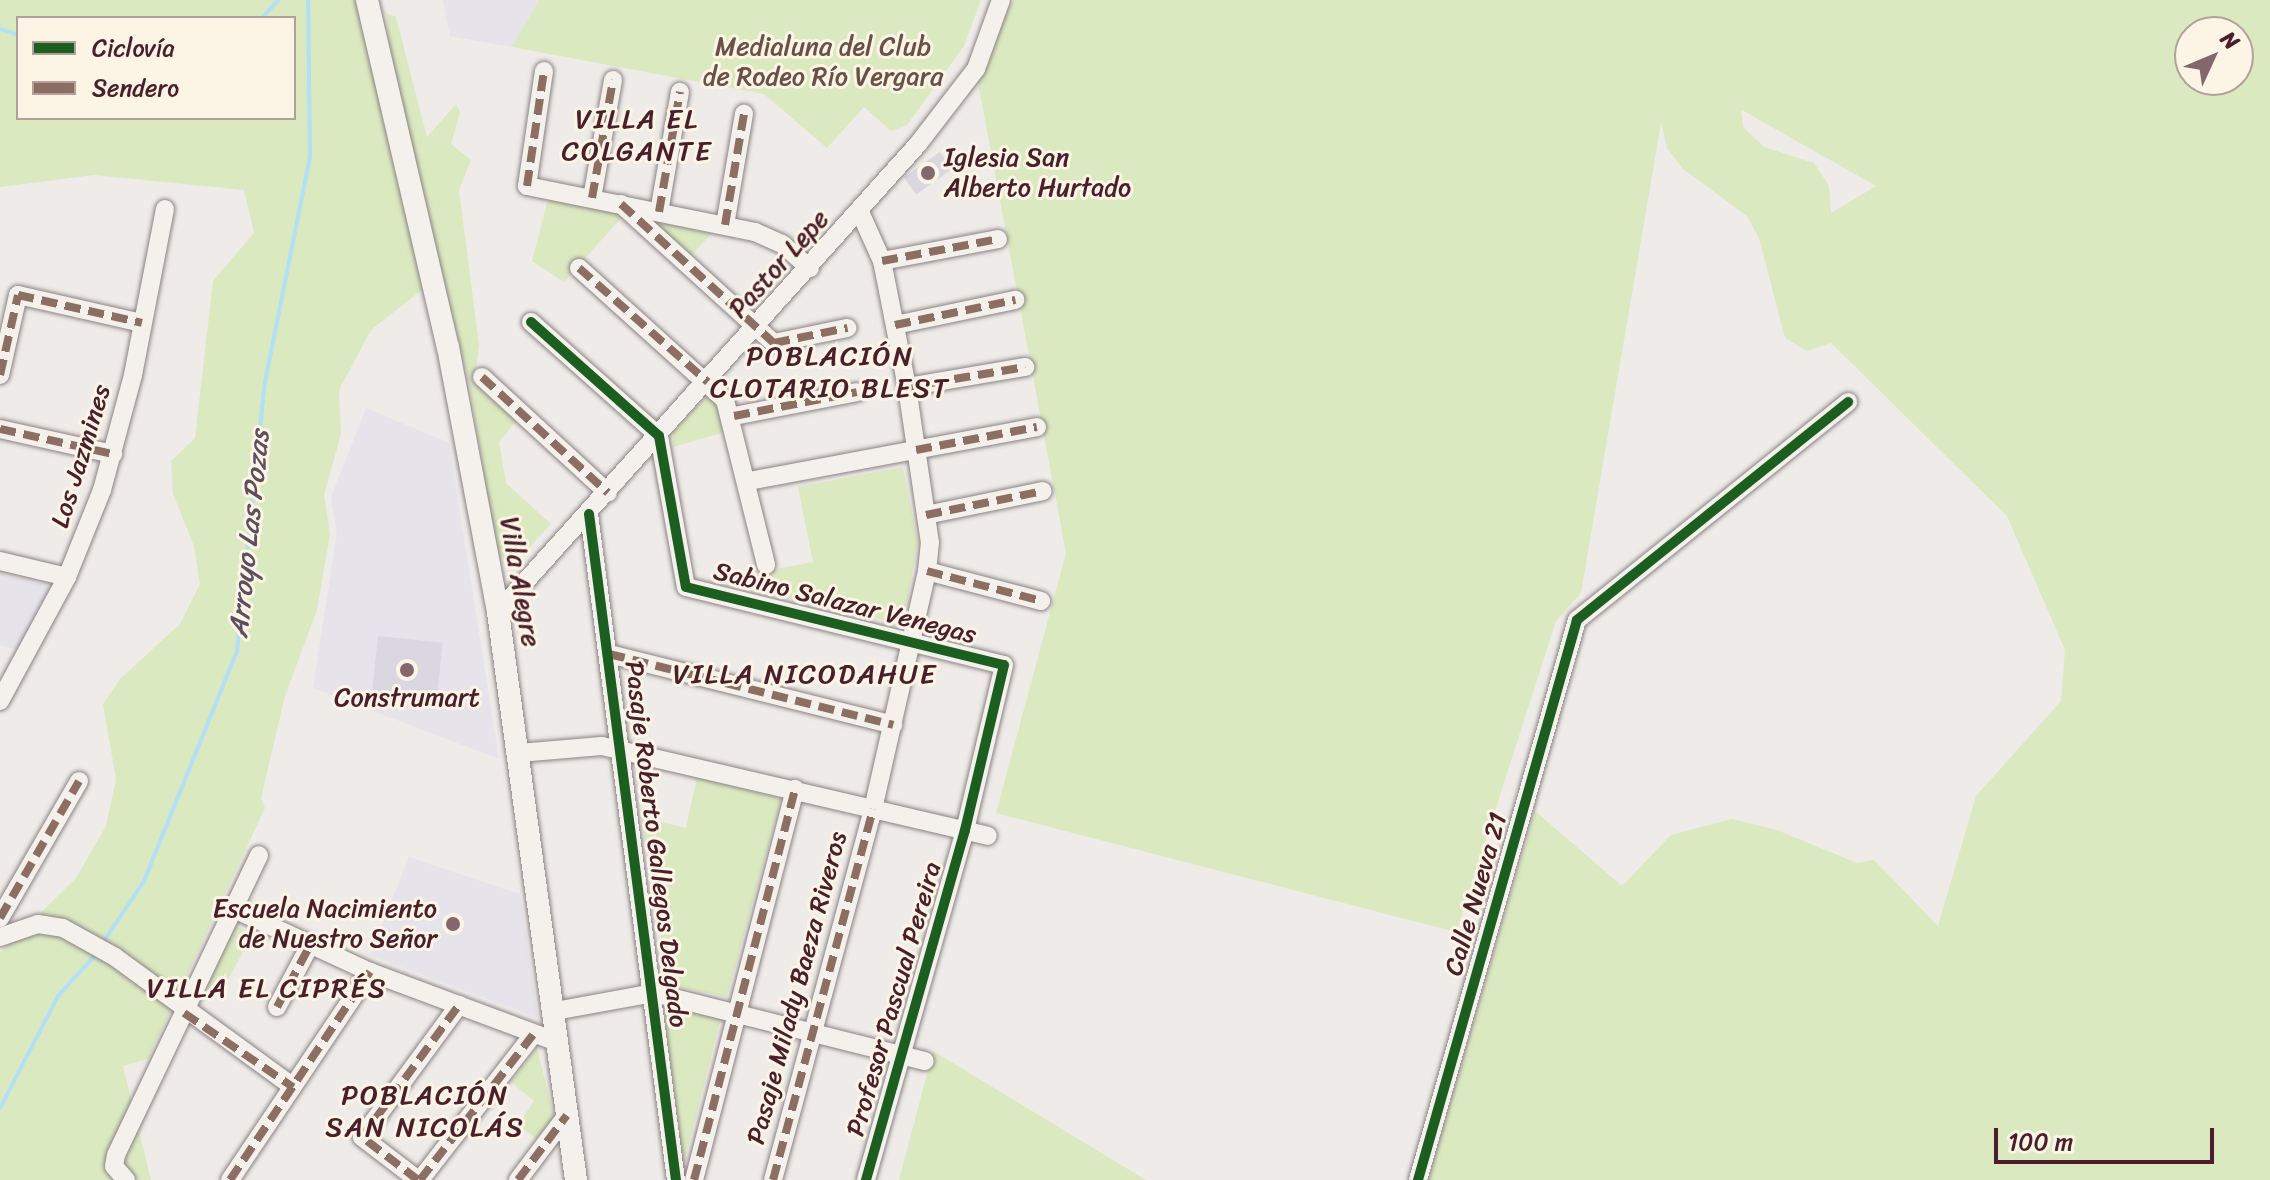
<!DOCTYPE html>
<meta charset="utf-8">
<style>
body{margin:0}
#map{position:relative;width:2270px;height:1180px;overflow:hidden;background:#eeebe9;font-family:Sriracha,sans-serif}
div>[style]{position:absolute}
.built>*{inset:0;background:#e7e3ea}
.green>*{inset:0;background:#dbe9c0;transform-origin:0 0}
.stream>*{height:4px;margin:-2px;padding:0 2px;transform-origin:2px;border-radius:2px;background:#b2e0f5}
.building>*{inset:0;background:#dad7e0;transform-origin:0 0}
.roads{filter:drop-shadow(0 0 2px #8c8284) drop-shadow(0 0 2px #8c8284)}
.minor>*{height:18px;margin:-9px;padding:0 9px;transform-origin:9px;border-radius:9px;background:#f4f1ec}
.major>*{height:22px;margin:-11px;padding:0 11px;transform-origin:11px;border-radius:11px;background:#f4f1ec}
.quiet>*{height:8px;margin-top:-4px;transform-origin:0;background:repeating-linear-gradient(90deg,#8d6e63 0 16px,transparent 0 24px)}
.cycleway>*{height:10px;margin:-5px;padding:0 5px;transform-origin:5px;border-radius:5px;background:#1b5e20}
.dots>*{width:22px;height:22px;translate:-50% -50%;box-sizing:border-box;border:4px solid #fcf5e5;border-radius:50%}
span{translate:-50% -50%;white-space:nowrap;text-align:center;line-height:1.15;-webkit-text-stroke:6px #fcf5e5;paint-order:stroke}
.park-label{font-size:26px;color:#6a5148}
.poi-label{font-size:26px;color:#4a1f2b}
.left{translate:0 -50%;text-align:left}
.right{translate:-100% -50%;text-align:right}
.street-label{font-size:26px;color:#4a1f2b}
.neighbourhood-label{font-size:28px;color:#4a1f2b;letter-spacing:2px}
.water-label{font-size:28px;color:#5e4e5f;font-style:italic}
.legend{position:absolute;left:16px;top:16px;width:280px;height:104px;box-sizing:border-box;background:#fcf5e5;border:2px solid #b59f9b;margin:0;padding:10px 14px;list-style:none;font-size:24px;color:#4a1f2b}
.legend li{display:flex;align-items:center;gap:16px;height:40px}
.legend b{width:40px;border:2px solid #b59f9b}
.north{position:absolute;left:2174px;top:16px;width:80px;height:80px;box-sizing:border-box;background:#fcf5e5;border:2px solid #b59f9b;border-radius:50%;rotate:46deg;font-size:22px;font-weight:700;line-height:32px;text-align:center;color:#4a1f2b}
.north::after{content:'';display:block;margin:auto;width:28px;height:36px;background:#83666e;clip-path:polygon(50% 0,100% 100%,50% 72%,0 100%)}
.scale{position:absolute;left:1994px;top:1128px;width:220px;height:36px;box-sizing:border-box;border:4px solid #4a1f2b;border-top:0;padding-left:10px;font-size:24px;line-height:28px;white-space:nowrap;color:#4a1f2b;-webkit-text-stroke:6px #fcf5e5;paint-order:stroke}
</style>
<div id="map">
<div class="built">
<i style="clip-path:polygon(443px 0,539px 0,512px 47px,450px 36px)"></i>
<i style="clip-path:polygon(366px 408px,449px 443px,499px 759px,313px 688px,337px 533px,331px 497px)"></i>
<i style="clip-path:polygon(0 573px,51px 586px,17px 650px,0 645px)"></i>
<i style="clip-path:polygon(409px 857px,520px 894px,538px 1018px,370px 955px)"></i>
</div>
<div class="green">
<i style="clip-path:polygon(evenodd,0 0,358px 0,423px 289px,371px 330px,339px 390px,341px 434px,324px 495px,330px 534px,317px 610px,285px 696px,261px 798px,265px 808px,148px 1059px,123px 1066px,151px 1180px,0 1180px,0 953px,76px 878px,106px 826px,116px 779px,103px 704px,120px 679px,180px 624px,200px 584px,194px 546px,173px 494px,171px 461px,195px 438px,213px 281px,254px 233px,244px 190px,94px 175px,0 187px,0 0,18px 18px,294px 18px,294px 118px,18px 118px,18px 18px)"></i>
<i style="clip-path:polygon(539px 0,981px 0,964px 46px,907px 125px,891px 131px,864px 107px,827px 148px,764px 94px,512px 47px)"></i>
<i style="clip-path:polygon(evenodd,1013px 0,2270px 0,2270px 1180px,1428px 1180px,1535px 811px,1622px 886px,1671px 835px,1732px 819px,1777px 830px,1857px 863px,1874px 860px,1938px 926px,1976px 796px,2061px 701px,2065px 650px,2007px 516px,1831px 343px,1807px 351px,1785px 338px,1759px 238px,1747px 216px,1683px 169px,1667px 148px,1661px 123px,1581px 593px,1556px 621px,1456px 932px,996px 813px,1066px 553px,976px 72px,1013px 0,2190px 32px,2238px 32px,2238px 80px,2190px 80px,2190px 32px,1013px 0,1741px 110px,1742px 110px,1876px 186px,1831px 213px,1829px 186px,1814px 163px,1764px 147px,1743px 127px,1741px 110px)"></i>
<i style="clip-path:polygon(386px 13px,396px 17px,427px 137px,456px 104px,460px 112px,451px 144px,471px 160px,459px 190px,479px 345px,475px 380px,517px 420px,499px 442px,506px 483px,551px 524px,514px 564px,497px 555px,470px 387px,394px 85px)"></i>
<i style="clip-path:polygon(548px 199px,618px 212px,621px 218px,564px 282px,532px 261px)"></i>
<i style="clip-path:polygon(642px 218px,711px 234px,688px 259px)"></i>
<i style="clip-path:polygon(705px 398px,720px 404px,732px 430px,673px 447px,673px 432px)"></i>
<i style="clip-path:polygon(903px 467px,918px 543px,903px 624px,773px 595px,771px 570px,813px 562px,798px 487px)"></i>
<i style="clip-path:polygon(697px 777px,781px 799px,727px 997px,669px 985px,641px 817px,686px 828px)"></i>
<i style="left:234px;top:925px;width:21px;height:68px;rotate:29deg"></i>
<i style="clip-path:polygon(664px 1009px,721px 1018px,682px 1171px)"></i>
<i style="clip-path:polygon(537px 1048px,555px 1121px,541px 1142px,518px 1125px,534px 1101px,511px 1082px)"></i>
<i style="clip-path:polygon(933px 1051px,1146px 1180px,899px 1180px)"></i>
</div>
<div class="stream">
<i style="left:262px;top:18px;width:24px;rotate:-48deg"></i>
<i style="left:0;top:29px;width:19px;rotate:18deg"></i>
<i style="left:102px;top:944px;width:76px;rotate:-56.3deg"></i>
<i style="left:144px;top:881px;width:248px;rotate:-68deg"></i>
<i style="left:237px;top:651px;width:270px;rotate:-84.1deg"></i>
<i style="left:265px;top:382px;width:229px;rotate:-78.7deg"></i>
<i style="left:310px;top:157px;width:157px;rotate:-90.7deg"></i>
<i style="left:0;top:1108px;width:126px;rotate:-62.6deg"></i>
<i style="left:58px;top:996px;width:59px;rotate:-47.7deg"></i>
</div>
<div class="building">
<i style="left:940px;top:152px;width:21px;height:44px;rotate:55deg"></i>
<i style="left:378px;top:636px;width:65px;height:61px;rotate:6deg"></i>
</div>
<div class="roads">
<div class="minor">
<i style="left:544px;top:71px;width:116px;rotate:98.4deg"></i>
<i style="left:527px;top:186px;width:233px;rotate:11.4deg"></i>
<i style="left:755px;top:232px;width:30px;rotate:24deg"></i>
<i style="left:782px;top:244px;width:37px;rotate:41deg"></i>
<i style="left:592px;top:198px;width:120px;rotate:-79.9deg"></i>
<i style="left:621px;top:204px;width:207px;rotate:42.3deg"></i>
<i style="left:774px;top:343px;width:75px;rotate:-11.6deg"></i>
<i style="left:659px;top:212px;width:122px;rotate:-80.1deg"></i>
<i style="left:725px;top:225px;width:113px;rotate:-80.3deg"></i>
<i style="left:882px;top:261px;width:118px;rotate:-10.7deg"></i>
<i style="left:579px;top:268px;width:197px;rotate:42.1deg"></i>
<i style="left:725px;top:400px;width:170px;rotate:76deg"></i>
<i style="left:531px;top:322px;width:171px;rotate:41.7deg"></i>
<i style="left:659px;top:436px;width:153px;rotate:79.9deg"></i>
<i style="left:686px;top:587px;width:327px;rotate:13.8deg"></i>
<i style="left:1004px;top:665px;width:170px;rotate:103.3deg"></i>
<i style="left:965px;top:830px;width:364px;rotate:105.8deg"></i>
<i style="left:895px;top:325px;width:123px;rotate:-11.8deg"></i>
<i style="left:0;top:375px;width:82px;rotate:-77.3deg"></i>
<i style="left:18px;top:295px;width:127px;rotate:12.7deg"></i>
<i style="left:482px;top:377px;width:171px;rotate:42.6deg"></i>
<i style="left:907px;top:387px;width:120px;rotate:-9.6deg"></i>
<i style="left:734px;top:416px;width:125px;rotate:-11deg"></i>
<i style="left:0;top:429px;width:116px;rotate:12.5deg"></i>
<i style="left:749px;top:481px;width:293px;rotate:-10.6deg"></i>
<i style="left:589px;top:514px;width:672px;rotate:82.56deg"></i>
<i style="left:926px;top:515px;width:119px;rotate:-11.6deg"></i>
<i style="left:0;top:561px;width:69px;rotate:13.4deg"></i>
<i style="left:927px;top:571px;width:118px;rotate:14.7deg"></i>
<i style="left:498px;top:612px;width:629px;rotate:-48.09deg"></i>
<i style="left:918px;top:144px;width:95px;rotate:-52.3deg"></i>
<i style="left:976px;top:69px;width:73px;rotate:-70.1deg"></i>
<i style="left:609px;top:654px;width:293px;rotate:14deg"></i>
<i style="left:0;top:701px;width:141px;rotate:-61.6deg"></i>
<i style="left:67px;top:577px;width:94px;rotate:-68.1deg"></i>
<i style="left:102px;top:490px;width:119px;rotate:-74.9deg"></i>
<i style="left:133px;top:375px;width:169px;rotate:-79.1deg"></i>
<i style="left:519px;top:753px;width:83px;rotate:-4.8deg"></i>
<i style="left:602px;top:746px;width:396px;rotate:13.1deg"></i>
<i style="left:234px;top:909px;width:150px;rotate:24.9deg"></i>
<i style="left:370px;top:972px;width:200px;rotate:20.5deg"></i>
<i style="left:0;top:918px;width:158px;rotate:-60deg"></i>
<i style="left:0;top:937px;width:40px;rotate:-18.9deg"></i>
<i style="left:38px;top:924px;width:25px;rotate:9deg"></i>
<i style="left:63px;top:928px;width:60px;rotate:29.1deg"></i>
<i style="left:115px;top:957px;width:220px;rotate:36.1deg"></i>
<i style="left:277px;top:1007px;width:68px;rotate:-61.9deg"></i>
<i style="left:555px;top:1011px;width:101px;rotate:-10.3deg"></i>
<i style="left:654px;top:993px;width:279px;rotate:14.1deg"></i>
<i style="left:126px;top:1180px;width:18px;rotate:-131deg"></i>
<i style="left:114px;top:1166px;width:11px;rotate:-80deg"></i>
<i style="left:116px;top:1155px;width:332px;rotate:-64.5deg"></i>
<i style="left:230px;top:1180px;width:251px;rotate:-56.1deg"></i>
<i style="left:418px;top:1180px;width:71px;rotate:-142.5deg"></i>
<i style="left:362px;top:1137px;width:164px;rotate:-53.7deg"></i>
<i style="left:420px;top:1180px;width:184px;rotate:-52.1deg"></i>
<i style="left:518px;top:1180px;width:81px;rotate:-53deg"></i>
<i style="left:694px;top:1180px;width:404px;rotate:-75.5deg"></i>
<i style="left:773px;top:1180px;width:384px;rotate:-74.9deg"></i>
<i style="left:873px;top:809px;width:244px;rotate:-77.2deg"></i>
<i style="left:927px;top:571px;width:28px;rotate:-84deg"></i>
<i style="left:930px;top:543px;width:158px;rotate:-98.4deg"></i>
<i style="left:907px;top:387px;width:128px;rotate:-101.2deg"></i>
<i style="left:882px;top:261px;width:54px;rotate:-114.2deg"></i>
<i style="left:1418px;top:1180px;width:582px;rotate:-74.15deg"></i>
<i style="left:1577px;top:620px;width:348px;rotate:-38.8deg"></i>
</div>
<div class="major">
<i style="left:367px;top:0;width:356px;rotate:76.9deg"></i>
<i style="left:448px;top:347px;width:270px;rotate:79.3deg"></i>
<i style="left:498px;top:612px;width:573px;rotate:82.18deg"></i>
</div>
</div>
<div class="quiet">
<i style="left:527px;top:186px;width:116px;rotate:-81.6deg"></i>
<i style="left:592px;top:198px;width:120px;rotate:-79.9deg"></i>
<i style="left:621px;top:204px;width:207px;rotate:42.3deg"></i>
<i style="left:774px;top:343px;width:75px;rotate:-11.6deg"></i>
<i style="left:659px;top:212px;width:122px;rotate:-80.1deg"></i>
<i style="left:725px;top:225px;width:113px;rotate:-80.3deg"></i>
<i style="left:882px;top:261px;width:118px;rotate:-10.7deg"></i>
<i style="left:579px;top:268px;width:172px;rotate:41.5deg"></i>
<i style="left:895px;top:325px;width:123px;rotate:-11.8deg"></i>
<i style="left:0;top:375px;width:82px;rotate:-77.3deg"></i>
<i style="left:18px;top:295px;width:127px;rotate:12.7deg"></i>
<i style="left:482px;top:377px;width:171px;rotate:42.6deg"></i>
<i style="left:907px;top:387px;width:120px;rotate:-9.6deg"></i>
<i style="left:734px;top:416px;width:125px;rotate:-11deg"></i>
<i style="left:0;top:429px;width:116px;rotate:12.5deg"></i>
<i style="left:916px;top:450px;width:123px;rotate:-10.8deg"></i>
<i style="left:926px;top:515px;width:119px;rotate:-11.6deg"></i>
<i style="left:927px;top:571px;width:118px;rotate:14.7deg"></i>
<i style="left:609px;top:654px;width:293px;rotate:14deg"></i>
<i style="left:0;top:918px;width:158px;rotate:-60deg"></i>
<i style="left:277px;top:1007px;width:68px;rotate:-61.9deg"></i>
<i style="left:184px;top:1013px;width:132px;rotate:34.2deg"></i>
<i style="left:230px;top:1180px;width:251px;rotate:-56.1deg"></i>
<i style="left:418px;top:1180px;width:71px;rotate:-142.5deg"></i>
<i style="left:362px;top:1137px;width:164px;rotate:-53.7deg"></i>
<i style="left:420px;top:1180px;width:184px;rotate:-52.1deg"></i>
<i style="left:518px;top:1180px;width:81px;rotate:-53deg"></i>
<i style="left:694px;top:1180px;width:404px;rotate:-75.5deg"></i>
<i style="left:773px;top:1180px;width:384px;rotate:-74.9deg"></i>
</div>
<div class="cycleway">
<i style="left:531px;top:322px;width:171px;rotate:41.7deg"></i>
<i style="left:659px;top:436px;width:153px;rotate:79.9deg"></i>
<i style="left:686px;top:587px;width:327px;rotate:13.8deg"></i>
<i style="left:1004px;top:665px;width:170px;rotate:103.3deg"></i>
<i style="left:965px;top:830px;width:364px;rotate:105.8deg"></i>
<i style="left:589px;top:514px;width:672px;rotate:82.56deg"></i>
<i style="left:1418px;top:1180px;width:582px;rotate:-74.15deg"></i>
<i style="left:1577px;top:620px;width:348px;rotate:-38.8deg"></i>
</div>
<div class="dots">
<i style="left:928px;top:173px;background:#83666e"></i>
<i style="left:407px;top:670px;background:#83666e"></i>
<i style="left:453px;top:924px;background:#83666e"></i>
</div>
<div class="park-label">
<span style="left:823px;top:62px">Medialuna del Club<br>de Rodeo Río Vergara</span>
</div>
<div class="poi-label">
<span class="left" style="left:944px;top:173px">Iglesia San<br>Alberto Hurtado</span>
<span style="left:407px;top:698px">Construmart</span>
<span class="right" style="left:437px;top:924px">Escuela Nacimiento<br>de Nuestro Señor</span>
</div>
<div class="street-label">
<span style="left:779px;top:264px;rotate:-48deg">Pastor Lepe</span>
<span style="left:81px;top:456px;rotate:-73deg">Los Jazmines</span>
<span style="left:520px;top:582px;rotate:80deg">Villa Alegre</span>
<span style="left:845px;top:603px;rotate:14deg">Sabino Salazar Venegas</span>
<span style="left:656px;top:844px;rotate:83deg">Pasaje Roberto Gallegos Delgado</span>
<span style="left:1476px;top:894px;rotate:-74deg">Calle Nueva 21</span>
<span style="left:797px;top:988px;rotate:-75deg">Pasaje Milady Baeza Riveros</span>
<span style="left:894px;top:999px;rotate:-74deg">Profesor Pascual Pereira</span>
</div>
<div class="neighbourhood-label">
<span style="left:637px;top:135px">VILLA EL<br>COLGANTE</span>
<span style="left:830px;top:372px">POBLACIÓN<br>CLOTARIO BLEST</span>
<span style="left:805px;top:674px">VILLA NICODAHUE</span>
<span style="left:267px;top:988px">VILLA EL CIPRÉS</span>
<span style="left:425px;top:1111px">POBLACIÓN<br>SAN NICOLÁS</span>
</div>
<div class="water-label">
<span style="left:249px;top:534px;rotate:-84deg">Arroyo Las Pozas</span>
</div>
<ul class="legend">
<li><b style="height:10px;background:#1b5e20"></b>Ciclovía</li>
<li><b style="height:10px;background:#8d6e63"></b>Sendero</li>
</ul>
<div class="north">N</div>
<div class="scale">100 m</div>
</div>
